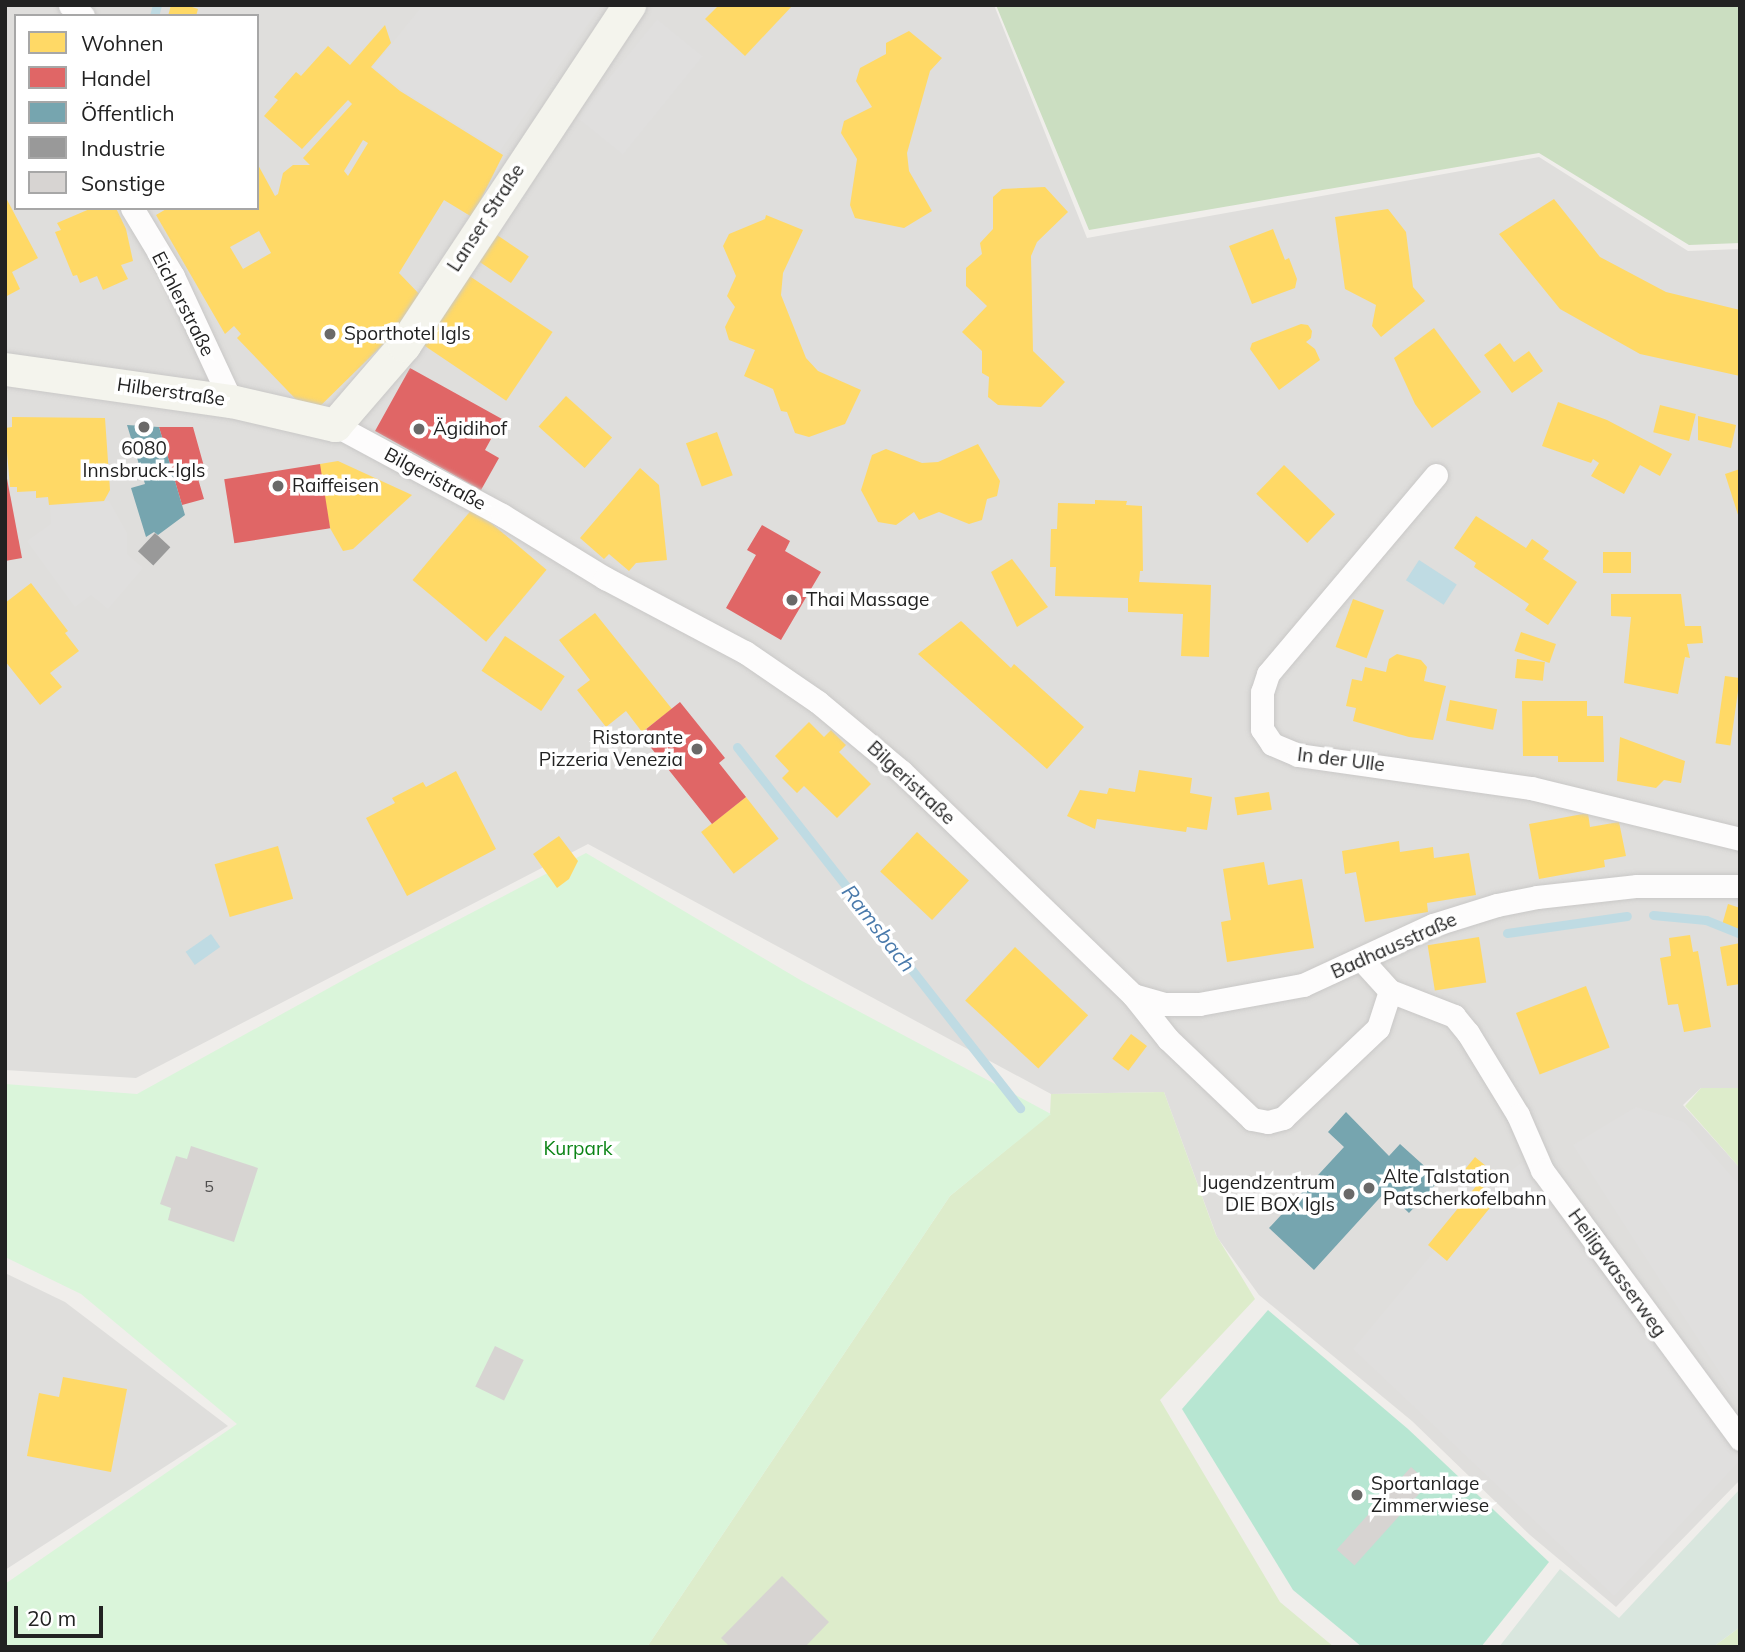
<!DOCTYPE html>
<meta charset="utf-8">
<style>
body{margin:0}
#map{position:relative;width:1745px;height:1652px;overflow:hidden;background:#f0eeeb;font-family:Mulish,sans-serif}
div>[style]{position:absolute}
.residential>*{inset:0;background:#dfdedc}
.grass>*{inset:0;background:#ddeccb}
.forest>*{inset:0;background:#cbdec1}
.wetland>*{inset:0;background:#d9e6de}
.park>*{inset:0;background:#daf5da}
.pitch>*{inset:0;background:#b7e6d2}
.parking>*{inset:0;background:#e0dfde;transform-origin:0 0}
.water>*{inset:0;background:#bfdbe3;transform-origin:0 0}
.homes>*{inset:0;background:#ffd966;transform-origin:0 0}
.shops>*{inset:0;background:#e06666;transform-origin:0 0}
.public>*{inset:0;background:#76a5af}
.industry>*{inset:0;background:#999;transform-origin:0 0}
.stream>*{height:9px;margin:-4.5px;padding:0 4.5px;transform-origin:4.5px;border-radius:4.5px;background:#bfdbe3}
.building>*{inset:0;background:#d7d4d2;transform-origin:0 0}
.roads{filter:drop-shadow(0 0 2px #c9c8c7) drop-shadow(0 0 2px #c9c8c7)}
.minor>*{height:23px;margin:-11.5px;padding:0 11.5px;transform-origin:11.5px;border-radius:11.5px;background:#fdfcfc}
.secondary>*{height:33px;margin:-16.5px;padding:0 16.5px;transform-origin:16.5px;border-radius:16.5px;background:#f4f4ed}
.dots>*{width:19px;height:19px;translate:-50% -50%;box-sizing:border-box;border:4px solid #fff;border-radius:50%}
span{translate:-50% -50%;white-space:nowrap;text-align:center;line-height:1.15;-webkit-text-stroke:7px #fff;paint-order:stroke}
.number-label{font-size:16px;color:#4f4e4e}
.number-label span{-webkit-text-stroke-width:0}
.street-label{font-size:19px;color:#222}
.poi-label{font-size:19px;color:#222}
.left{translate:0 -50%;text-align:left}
.right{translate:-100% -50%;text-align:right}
.park-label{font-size:19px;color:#0c8416}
.water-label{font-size:21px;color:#4a7aab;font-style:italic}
.frame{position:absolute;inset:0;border:7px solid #222;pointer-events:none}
.legend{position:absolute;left:14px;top:14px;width:245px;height:196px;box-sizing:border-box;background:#fff;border:2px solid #a7a7a7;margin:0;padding:9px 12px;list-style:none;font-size:21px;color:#222}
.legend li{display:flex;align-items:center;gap:14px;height:35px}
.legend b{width:35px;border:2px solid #a7a7a7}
.scale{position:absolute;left:14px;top:1606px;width:89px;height:32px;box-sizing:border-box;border:4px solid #222;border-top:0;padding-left:9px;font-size:21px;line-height:24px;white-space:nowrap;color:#222;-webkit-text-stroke:5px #fff;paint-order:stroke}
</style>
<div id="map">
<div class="residential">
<i style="clip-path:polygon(evenodd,5px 5px,994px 5px,1087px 238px,1539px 157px,1688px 251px,1740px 249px,1740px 1088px,1701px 1088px,1683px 1105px,1740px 1168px,1740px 1480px,1616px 1607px,1530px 1535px,1412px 1421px,1259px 1295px,1217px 1237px,1164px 1092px,1051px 1094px,588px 844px,136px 1078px,5px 1070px,5px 5px,16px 16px,257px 16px,257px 208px,16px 208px,16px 16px)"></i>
<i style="clip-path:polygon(5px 1273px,65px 1302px,228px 1426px,5px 1570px)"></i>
</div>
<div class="grass">
<i style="clip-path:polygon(1701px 1088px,1740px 1088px,1740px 1168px,1685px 1106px)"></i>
<i style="clip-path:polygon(1164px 1092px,1216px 1235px,1255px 1299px,1160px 1400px,1280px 1602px,1334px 1647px,647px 1647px,950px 1196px,1050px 1114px,1051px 1094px)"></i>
<i style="clip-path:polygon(1740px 1627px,1740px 1647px,1713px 1647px)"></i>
</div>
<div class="forest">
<i style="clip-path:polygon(996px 5px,1740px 5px,1740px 243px,1689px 245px,1539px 153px,1089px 230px)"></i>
</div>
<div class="wetland">
<i style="clip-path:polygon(1740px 1489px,1740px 1627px,1713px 1647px,1499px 1647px,1560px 1569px,1619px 1618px)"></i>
</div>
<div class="park">
<i style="clip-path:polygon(586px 853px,802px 981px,1051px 1114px,950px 1196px,647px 1647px,5px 1647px,5px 1584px,237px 1424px,81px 1294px,5px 1257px,5px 1084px,137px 1094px,358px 972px)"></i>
</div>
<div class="pitch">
<i style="clip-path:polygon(1268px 1310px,1408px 1429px,1549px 1562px,1481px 1647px,1362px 1647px,1293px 1590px,1182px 1409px)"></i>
</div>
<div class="parking">
<i style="clip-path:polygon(423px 5px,601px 5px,500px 151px,403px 91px,373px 67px)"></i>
<i style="left:657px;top:19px;width:59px;height:127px;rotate:39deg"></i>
<i style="clip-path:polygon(109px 501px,127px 533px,127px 554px,143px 568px,108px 609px,91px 595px,75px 607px,27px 541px,51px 524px,50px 505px)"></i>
<i style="clip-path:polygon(1636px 1107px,1684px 1122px,1740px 1186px,1740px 1404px,1573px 1145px)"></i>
<i style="clip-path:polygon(1527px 1159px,1740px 1460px,1614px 1596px,1353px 1349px,1487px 1188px)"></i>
</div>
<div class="water">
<i style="left:1419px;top:560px;width:45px;height:24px;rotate:33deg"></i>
<i style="left:211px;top:934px;width:16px;height:31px;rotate:55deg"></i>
</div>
<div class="homes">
<i style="clip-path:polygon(171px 5px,186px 5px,198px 9px,196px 16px,168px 16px)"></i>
<i style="clip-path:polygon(719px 5px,793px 5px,745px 56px,705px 19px)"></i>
<i style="clip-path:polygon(evenodd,385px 25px,391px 43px,371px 67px,400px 91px,503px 155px,472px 217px,444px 200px,399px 273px,423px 298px,411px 317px,311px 415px,237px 338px,241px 334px,234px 326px,225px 334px,156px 215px,168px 208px,257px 208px,257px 163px,275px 196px,278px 194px,283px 173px,293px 165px,310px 165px,303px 158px,352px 104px,348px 100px,302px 149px,264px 116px,278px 100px,274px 97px,296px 72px,301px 76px,328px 46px,350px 65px,385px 25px,363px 140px,368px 143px,348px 176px,344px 171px,363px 140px,385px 25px,259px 231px,271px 253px,243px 269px,230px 247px,259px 231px)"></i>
<i style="clip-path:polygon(909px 31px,942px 58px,930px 71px,907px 153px,909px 171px,932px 211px,904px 228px,855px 218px,850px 205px,857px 159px,841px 133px,844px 121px,872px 107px,856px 81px,860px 68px,886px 54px,886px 43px)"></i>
<i style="clip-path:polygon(1045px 187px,1068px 212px,1037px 242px,1031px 256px,1033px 351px,1065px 382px,1041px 407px,998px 405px,988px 397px,989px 377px,982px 373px,982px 351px,962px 332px,987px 306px,966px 286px,966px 268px,982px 254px,980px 243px,993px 229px,993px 197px,1002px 189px)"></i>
<i style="clip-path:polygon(5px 196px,38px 258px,12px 272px,20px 289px,5px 297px)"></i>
<i style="clip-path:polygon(1554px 199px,1600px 257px,1666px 292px,1740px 310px,1740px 376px,1640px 354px,1560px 309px,1499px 234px)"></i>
<i style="clip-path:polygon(92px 208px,116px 208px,126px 229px,133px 261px,121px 265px,128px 279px,103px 290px,97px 276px,80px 283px,77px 275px,73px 276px,55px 232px,61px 230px,57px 223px)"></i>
<i style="clip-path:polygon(1388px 209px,1406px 232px,1413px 287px,1425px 301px,1381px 337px,1372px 326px,1376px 305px,1345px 289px,1335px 217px)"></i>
<i style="clip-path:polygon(766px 215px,803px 230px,783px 273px,781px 295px,806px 358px,818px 371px,861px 390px,845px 424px,809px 437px,795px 433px,787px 412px,781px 411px,773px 389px,744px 376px,755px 350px,729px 340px,725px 327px,735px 307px,727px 296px,736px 276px,723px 246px,729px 234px,765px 219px)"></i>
<i style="clip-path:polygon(1273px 229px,1285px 260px,1289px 258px,1297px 279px,1295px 288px,1252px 304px,1229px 246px)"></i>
<i style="left:494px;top:233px;width:42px;height:32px;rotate:34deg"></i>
<i style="left:468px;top:275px;width:102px;height:83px;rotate:34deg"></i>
<i style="clip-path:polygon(1301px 324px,1308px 325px,1312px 331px,1311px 338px,1306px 342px,1315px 349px,1320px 360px,1279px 390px,1250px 349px,1252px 343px)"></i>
<i style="clip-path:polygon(1434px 328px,1481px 392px,1432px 428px,1415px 404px,1394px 358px)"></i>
<i style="clip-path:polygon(1500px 343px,1514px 362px,1529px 351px,1543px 371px,1512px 393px,1484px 355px)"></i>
<i style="left:566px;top:396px;width:62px;height:41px;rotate:42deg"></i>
<i style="clip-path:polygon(1558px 402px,1607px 420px,1672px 454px,1660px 476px,1640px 465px,1624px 494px,1591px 476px,1599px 463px,1593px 459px,1591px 463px,1542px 446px)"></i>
<i style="left:1660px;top:405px;width:37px;height:28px;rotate:14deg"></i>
<i style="clip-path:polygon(1698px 416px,1736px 425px,1731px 448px,1698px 440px)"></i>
<i style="clip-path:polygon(12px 417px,105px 418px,110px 490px,104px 501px,49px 505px,48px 497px,36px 498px,36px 491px,17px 492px,17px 487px,10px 487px,5px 428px,12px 427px)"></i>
<i style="left:717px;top:432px;width:46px;height:33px;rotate:70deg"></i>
<i style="clip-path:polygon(978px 444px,1000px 481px,997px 496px,987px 499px,982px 520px,969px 524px,939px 512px,919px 520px,914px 512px,896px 525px,878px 522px,861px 490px,872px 455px,886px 449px,922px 463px,938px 462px)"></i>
<i style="clip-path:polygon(338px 461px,412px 495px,353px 549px,343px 551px,330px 528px,320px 473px,320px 464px)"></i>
<i style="left:1284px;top:465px;width:71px;height:40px;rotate:44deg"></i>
<i style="clip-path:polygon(640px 468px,659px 485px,667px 560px,636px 563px,629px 571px,609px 554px,604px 559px,580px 538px)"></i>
<i style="clip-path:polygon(1740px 469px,1740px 518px,1739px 518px,1725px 474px)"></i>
<i style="clip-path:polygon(1095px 500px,1127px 501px,1126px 505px,1142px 506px,1143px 571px,1140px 571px,1139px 582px,1211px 585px,1209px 657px,1181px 656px,1183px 614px,1128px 612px,1128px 598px,1055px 596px,1056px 567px,1050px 567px,1051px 529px,1057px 529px,1058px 503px,1095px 504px)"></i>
<i style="left:473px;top:508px;width:96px;height:94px;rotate:40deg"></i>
<i style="clip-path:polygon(1476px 516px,1526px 548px,1532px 539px,1549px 551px,1543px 559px,1577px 582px,1548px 625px,1525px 610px,1529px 604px,1474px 567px,1476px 563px,1454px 548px)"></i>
<i style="left:1603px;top:552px;width:28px;height:21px"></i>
<i style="clip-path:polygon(1012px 559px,1048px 607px,1017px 627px,991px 572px)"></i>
<i style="clip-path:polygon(31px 583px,68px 631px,65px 633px,79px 651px,50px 673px,62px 687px,40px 705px,5px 661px,5px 603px)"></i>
<i style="clip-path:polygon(1611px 594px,1681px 594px,1685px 626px,1701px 626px,1703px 643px,1687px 644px,1690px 658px,1685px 657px,1678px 694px,1624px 683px,1631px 617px,1611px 616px)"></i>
<i style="left:1353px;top:599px;width:33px;height:51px;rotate:20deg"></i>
<i style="clip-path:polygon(595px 613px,672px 709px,642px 732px,626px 711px,606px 727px,577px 690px,590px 680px,559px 640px)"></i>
<i style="clip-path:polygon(961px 621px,1011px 668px,1014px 664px,1084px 727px,1047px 769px,918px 654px)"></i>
<i style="left:1521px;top:632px;width:37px;height:20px;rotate:19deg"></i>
<i style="left:505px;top:636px;width:72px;height:42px;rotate:34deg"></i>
<i style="clip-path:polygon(1397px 654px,1421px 660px,1427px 667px,1424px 681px,1446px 686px,1433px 740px,1409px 737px,1353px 721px,1356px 708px,1346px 706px,1352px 679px,1362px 681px,1365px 667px,1386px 672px,1389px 659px)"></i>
<i style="left:1517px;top:659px;width:28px;height:19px;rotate:6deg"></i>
<i style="left:1725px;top:676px;width:15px;height:68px;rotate:8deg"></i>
<i style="left:1450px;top:700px;width:48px;height:21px;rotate:11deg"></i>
<i style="clip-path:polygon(1522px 701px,1587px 701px,1587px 716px,1603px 716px,1604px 762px,1558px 762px,1558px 756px,1523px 756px)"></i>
<i style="clip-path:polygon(809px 722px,824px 737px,831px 730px,846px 745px,839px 752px,871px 784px,837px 818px,804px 786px,797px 793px,782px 778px,789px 771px,775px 756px)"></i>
<i style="clip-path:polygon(1620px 737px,1685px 761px,1681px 783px,1664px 780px,1656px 788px,1617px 781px)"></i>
<i style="clip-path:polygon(1139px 770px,1192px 778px,1190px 793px,1212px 797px,1207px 830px,1187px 827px,1186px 832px,1097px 819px,1095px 829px,1067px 816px,1080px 790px,1107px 794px,1109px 788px,1135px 792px)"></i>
<i style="clip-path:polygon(456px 771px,496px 849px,407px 896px,366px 818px,395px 803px,392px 798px,423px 782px,426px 787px)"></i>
<i style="left:1269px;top:792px;width:18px;height:35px;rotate:81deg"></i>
<i style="left:746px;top:797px;width:53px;height:57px;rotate:52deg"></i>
<i style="clip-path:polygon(1588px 813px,1590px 827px,1619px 822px,1626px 856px,1604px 860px,1605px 867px,1539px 879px,1529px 824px)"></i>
<i style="left:917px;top:832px;width:71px;height:54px;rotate:43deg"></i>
<i style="clip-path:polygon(559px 836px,578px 861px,569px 879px,557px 888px,533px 854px)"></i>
<i style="clip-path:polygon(1399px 841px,1400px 852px,1433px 847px,1434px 858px,1469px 853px,1476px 895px,1427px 903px,1428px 912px,1365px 922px,1356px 872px,1345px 874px,1342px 851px)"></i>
<i style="left:278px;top:846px;width:55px;height:66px;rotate:74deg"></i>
<i style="clip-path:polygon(1264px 862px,1268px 885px,1302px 879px,1314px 948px,1227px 962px,1221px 922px,1231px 920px,1223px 869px)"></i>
<i style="clip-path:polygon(1728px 904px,1740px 908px,1740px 930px,1722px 925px)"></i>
<i style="clip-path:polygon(1690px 935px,1693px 952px,1698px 951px,1711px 1027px,1684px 1032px,1678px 1004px,1668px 1005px,1660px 958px,1671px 956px,1669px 938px)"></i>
<i style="left:1479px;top:937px;width:46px;height:52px;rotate:81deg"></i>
<i style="clip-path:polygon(1740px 943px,1740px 984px,1727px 986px,1720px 947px)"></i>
<i style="left:1015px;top:947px;width:100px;height:73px;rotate:43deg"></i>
<i style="left:1586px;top:986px;width:66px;height:75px;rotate:69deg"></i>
<i style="left:1131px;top:1034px;width:20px;height:31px;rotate:37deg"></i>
<i style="clip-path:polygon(1475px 1157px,1492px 1171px,1480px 1185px,1497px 1199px,1447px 1261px,1428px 1245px,1477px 1185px,1462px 1173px)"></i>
<i style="clip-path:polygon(63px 1377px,127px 1389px,111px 1472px,27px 1456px,39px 1393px,59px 1397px)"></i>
</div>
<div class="shops">
<i style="clip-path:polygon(410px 368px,502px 419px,485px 450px,499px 458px,481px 490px,375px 431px)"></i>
<i style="clip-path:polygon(159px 427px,193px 427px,205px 470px,196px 472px,204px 499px,182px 505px)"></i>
<i style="left:320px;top:464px;width:65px;height:97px;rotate:81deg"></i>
<i style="clip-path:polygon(5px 468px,22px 558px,5px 561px)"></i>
<i style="clip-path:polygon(762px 525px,790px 541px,785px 551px,821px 572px,781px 640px,726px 608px,756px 555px,747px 550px)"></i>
<i style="clip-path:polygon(680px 702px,725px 758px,719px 763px,746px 797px,712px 824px,640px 734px)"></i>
</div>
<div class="public">
<i style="clip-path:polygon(127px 425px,159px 427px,185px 515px,158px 535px,154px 532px,146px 537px,131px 488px,145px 484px)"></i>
<i style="clip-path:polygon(1346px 1112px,1389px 1156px,1400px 1144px,1431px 1172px,1426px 1178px,1435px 1185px,1409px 1213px,1386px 1191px,1314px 1270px,1269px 1228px,1344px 1147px,1328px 1132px)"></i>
</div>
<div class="industry">
<i style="left:155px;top:533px;width:21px;height:25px;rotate:43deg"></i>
</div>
<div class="stream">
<i style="left:154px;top:16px;width:11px;rotate:-75deg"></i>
<i style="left:737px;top:747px;width:459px;rotate:51.9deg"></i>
<i style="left:1653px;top:915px;width:53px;rotate:5.4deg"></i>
<i style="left:1706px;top:920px;width:37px;rotate:22deg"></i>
<i style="left:1507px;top:933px;width:121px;rotate:-8.1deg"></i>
</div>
<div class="building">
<i style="clip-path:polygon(191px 1146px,258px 1168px,234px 1242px,168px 1220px,171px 1208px,160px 1204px,176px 1156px,187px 1159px)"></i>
<i style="left:495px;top:1346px;width:32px;height:45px;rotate:26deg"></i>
<i style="left:1411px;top:1467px;width:24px;height:111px;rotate:42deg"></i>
<i style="clip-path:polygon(782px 1576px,829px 1622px,805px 1647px,730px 1647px,721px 1638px)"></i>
</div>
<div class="roads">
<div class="minor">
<i style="left:70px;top:5px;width:17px;rotate:40deg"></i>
<i style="left:132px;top:208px;width:79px;rotate:58.9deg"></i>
<i style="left:173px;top:276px;width:138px;rotate:65.1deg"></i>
<i style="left:335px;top:425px;width:190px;rotate:28.3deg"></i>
<i style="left:502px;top:515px;width:121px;rotate:31.5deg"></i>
<i style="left:605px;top:578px;width:158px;rotate:27.9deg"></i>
<i style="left:745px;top:652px;width:88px;rotate:34.4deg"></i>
<i style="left:818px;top:702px;width:109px;rotate:39.8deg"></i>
<i style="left:902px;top:772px;width:321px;rotate:44deg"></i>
<i style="left:1133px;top:995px;width:56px;rotate:51.5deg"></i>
<i style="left:1168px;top:1039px;width:116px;rotate:43.6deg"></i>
<i style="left:1252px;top:1119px;width:16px;rotate:11deg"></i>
<i style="left:1268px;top:1122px;width:16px;rotate:-15deg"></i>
<i style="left:1283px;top:1118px;width:131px;rotate:-43.5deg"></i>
<i style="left:1378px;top:1028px;width:39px;rotate:-72deg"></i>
<i style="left:1436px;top:475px;width:260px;rotate:130.2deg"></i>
<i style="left:1268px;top:674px;width:19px;rotate:108deg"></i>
<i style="left:1262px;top:692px;width:37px;rotate:90deg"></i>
<i style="left:1262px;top:729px;width:18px;rotate:56deg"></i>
<i style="left:1272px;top:744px;width:28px;rotate:23deg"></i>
<i style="left:1298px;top:755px;width:235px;rotate:8.1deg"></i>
<i style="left:1531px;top:788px;width:215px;rotate:13.7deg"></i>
<i style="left:1361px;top:959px;width:43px;rotate:47.8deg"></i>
<i style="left:1390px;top:991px;width:69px;rotate:21.3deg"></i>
<i style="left:1454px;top:1016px;width:22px;rotate:51deg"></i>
<i style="left:1468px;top:1033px;width:96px;rotate:58.6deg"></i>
<i style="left:1518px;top:1115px;width:60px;rotate:66.4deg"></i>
<i style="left:1542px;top:1170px;width:334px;rotate:53.6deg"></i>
<i style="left:1133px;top:995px;width:32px;rotate:16deg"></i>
<i style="left:1164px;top:1004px;width:35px"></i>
<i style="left:1199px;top:1004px;width:106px;rotate:-10.4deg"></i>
<i style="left:1303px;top:985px;width:143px;rotate:-24.8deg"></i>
<i style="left:1433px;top:925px;width:67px;rotate:-17.4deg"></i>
<i style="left:1497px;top:905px;width:41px;rotate:-11.3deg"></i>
<i style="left:1537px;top:897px;width:101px;rotate:-6.3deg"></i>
<i style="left:1637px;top:886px;width:103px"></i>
</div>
<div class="secondary">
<i style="left:5px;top:369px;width:228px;rotate:8.1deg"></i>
<i style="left:231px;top:401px;width:107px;rotate:13deg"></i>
<i style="left:335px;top:425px;width:106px;rotate:-49.2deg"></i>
<i style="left:404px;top:345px;width:408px;rotate:-56.5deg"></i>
</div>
</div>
<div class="dots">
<i style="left:330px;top:334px;background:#6a6968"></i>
<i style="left:144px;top:427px;background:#6a6968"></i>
<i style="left:419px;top:429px;background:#6a6968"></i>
<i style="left:278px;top:486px;background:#6a6968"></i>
<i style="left:792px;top:600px;background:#6a6968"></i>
<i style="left:697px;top:749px;background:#6a6968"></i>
<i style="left:1369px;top:1188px;background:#6a6968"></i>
<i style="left:1349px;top:1194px;background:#6a6968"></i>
<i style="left:1357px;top:1495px;background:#6a6968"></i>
</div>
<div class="number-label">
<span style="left:209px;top:1186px">5</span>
</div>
<div class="street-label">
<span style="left:486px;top:218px;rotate:-57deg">Lanser Straße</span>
<span style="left:183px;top:304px;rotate:63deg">Eichlerstraße</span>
<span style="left:171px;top:392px;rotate:8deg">Hilberstraße</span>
<span style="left:435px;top:479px;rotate:28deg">Bilgeristraße</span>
<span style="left:1341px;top:760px;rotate:7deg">In der Ulle</span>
<span style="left:911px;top:783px;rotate:43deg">Bilgeristraße</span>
<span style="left:1394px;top:946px;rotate:-24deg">Badhausstraße</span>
<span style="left:1617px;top:1273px;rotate:54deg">Heiligwasserweg</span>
</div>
<div class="poi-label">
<span class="left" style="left:344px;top:334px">Sporthotel Igls</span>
<span class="left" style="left:433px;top:429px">Ägidihof</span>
<span style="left:144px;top:460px">6080<br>Innsbruck-Igls</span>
<span class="left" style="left:292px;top:486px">Raiffeisen</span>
<span class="left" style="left:806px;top:600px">Thai Massage</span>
<span class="right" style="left:683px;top:749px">Ristorante<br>Pizzeria Venezia</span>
<span class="left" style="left:1383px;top:1188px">Alte Talstation<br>Patscherkofelbahn</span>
<span class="right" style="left:1335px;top:1194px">Jugendzentrum<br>DIE BOX Igls</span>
<span class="left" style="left:1371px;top:1495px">Sportanlage<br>Zimmerwiese</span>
</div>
<div class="park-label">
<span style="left:578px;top:1149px">Kurpark</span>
</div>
<div class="water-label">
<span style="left:879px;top:928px;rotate:52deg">Ramsbach</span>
</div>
<div class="frame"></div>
<ul class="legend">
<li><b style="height:19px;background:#ffd966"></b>Wohnen</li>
<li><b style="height:19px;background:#e06666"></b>Handel</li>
<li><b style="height:19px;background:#76a5af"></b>Öffentlich</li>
<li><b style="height:19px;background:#999"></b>Industrie</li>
<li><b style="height:19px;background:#d7d4d2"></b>Sonstige</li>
</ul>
<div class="scale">20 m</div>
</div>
